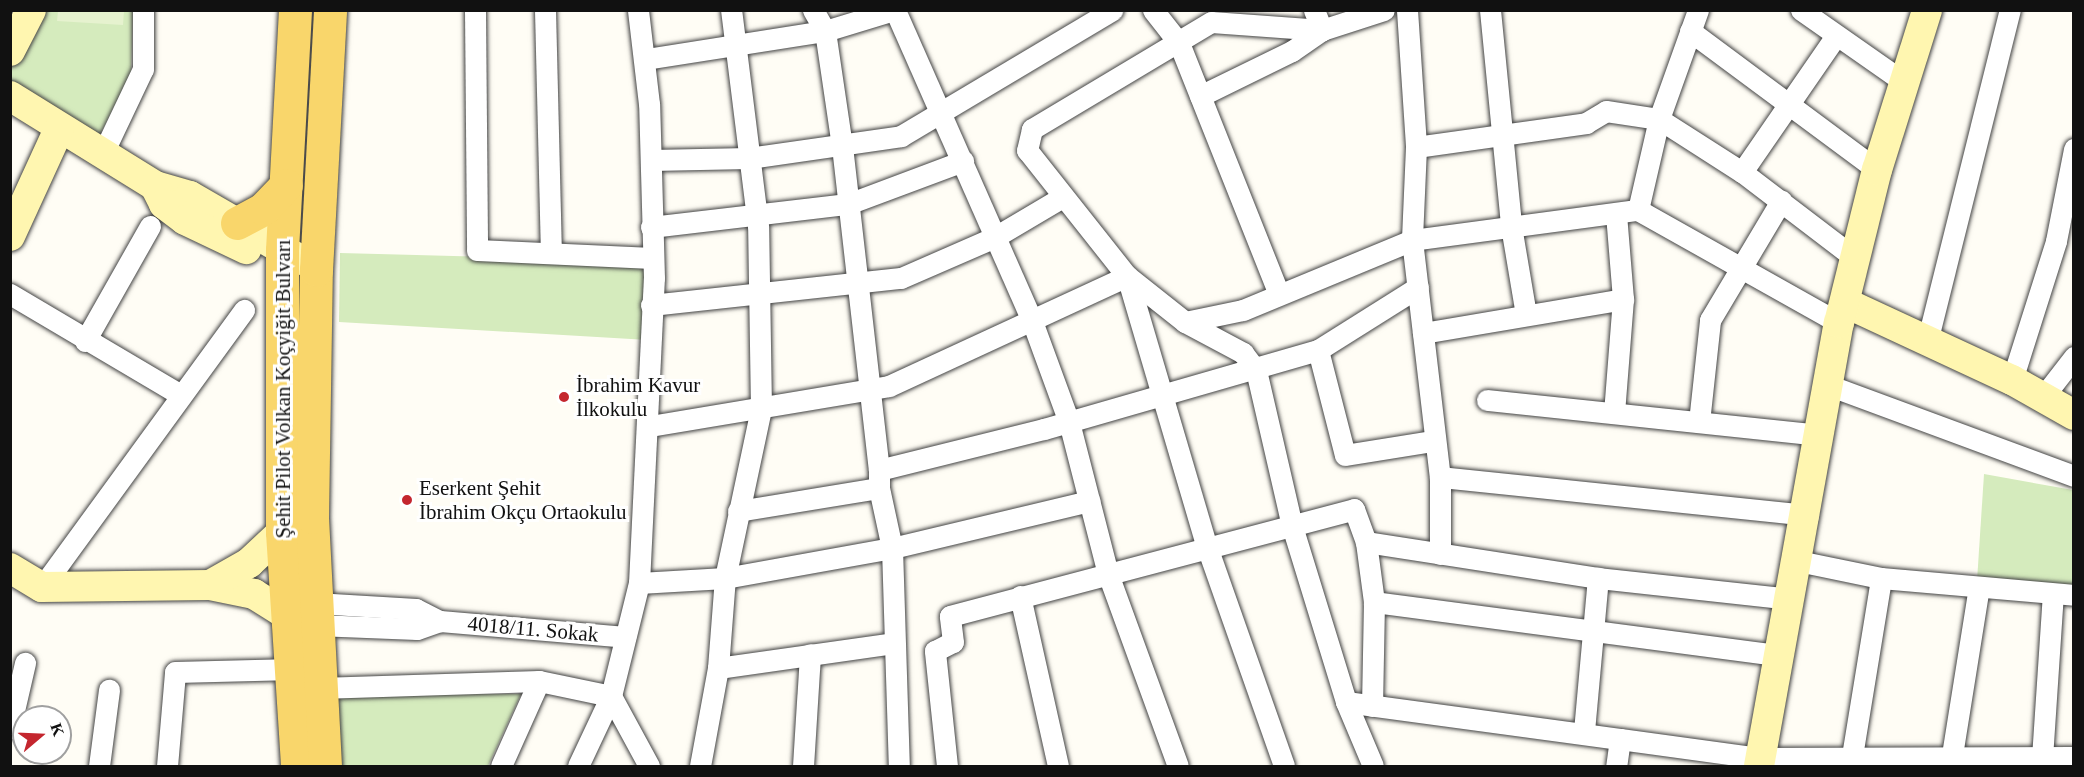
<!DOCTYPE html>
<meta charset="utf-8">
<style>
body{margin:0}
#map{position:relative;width:2084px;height:777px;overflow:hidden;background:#fffdf5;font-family:Georgia,serif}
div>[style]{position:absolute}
.green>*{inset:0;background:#d5ebbd}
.pitch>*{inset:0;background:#e6f2cf}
.roads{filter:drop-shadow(0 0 2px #444) drop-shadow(0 0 2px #444)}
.street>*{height:21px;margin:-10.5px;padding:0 10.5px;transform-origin:10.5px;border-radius:10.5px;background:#fff}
.secondary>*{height:30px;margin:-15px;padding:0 15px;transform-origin:15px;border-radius:15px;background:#fff6b0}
.primary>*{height:33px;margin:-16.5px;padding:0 16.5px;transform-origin:16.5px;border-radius:16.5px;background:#f9d66b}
.dots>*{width:16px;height:16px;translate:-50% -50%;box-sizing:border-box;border:3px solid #fff;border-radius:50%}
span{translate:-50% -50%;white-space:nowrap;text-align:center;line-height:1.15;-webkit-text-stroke:6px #fff;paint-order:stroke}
.poi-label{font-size:21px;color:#111}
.left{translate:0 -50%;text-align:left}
.street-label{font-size:21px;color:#111}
.frame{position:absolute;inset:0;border:12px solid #111;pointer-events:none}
.north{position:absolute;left:12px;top:705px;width:60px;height:60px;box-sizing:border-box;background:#fff;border:2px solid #a0a0a0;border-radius:50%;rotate:71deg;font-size:16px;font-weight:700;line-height:24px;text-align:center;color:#111}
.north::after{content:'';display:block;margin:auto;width:21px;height:27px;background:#c4262e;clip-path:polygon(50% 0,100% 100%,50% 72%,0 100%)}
</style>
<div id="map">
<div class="green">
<i style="clip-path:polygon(39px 11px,133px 11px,131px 72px,98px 139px,11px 82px,10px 70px)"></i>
<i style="clip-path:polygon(340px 253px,645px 261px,648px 340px,339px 322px)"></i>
<i style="clip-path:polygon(1984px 474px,2073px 490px,2073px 590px,1977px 581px)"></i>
<i style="clip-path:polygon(521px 694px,488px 766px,338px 766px,332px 695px)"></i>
</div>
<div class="pitch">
<i style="clip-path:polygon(58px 11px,124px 11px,123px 25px,57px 21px)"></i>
</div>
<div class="roads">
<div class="street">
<i style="left:475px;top:10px;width:240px;rotate:89.5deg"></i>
<i style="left:477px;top:250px;width:176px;rotate:2.6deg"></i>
<i style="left:545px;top:10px;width:240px;rotate:88.6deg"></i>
<i style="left:813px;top:10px;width:24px;rotate:60deg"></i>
<i style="left:825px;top:31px;width:116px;rotate:81.6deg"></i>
<i style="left:842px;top:146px;width:326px;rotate:83.5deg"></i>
<i style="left:895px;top:10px;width:340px;rotate:66.2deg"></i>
<i style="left:1032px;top:321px;width:108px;rotate:69.9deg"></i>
<i style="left:1069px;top:422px;width:157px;rotate:75.6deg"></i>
<i style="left:1108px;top:574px;width:204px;rotate:70deg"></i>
<i style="left:1153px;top:10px;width:42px;rotate:51.8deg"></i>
<i style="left:1179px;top:43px;width:268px;rotate:68.3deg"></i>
<i style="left:1314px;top:10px;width:22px;rotate:68deg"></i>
<i style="left:1322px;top:30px;width:111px;rotate:-175.9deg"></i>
<i style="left:1211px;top:22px;width:209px;rotate:149.1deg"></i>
<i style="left:1032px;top:129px;width:22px;rotate:103deg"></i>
<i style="left:1027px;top:150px;width:161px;rotate:51.6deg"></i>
<i style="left:1127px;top:276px;width:74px;rotate:38.4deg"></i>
<i style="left:1185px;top:322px;width:66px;rotate:28.1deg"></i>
<i style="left:1243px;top:353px;width:21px;rotate:53deg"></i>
<i style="left:1256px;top:370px;width:160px;rotate:77deg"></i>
<i style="left:1292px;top:526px;width:184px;rotate:72.9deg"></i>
<i style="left:1346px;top:702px;width:69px;rotate:67.1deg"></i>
<i style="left:1407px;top:10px;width:137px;rotate:86.2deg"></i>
<i style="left:1416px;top:147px;width:93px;rotate:92.5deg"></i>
<i style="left:1412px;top:240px;width:239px;rotate:83.3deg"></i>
<i style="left:1440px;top:477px;width:77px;rotate:90deg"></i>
<i style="left:1490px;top:10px;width:217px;rotate:84.4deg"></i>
<i style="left:1511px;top:226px;width:90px;rotate:80.4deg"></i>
<i style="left:1801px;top:10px;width:126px;rotate:35deg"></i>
<i style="left:1690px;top:31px;width:233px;rotate:36.6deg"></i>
<i style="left:646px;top:59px;width:181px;rotate:-8.9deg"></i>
<i style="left:825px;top:31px;width:72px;rotate:-16.9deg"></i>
<i style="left:1200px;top:96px;width:102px;rotate:-26.1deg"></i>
<i style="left:1292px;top:51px;width:37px;rotate:-35deg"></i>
<i style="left:1322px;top:30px;width:65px;rotate:-17.9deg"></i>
<i style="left:1416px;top:147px;width:172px;rotate:-8deg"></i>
<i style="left:1586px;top:123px;width:23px;rotate:-31deg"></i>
<i style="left:1606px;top:111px;width:54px;rotate:8.6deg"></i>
<i style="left:1659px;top:119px;width:98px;rotate:32.6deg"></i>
<i style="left:1742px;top:172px;width:142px;rotate:37.3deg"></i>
<i style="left:104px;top:151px;width:91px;rotate:-64.6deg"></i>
<i style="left:143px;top:69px;width:59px;rotate:-90deg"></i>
<i style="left:651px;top:160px;width:98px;rotate:-1.2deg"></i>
<i style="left:749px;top:158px;width:154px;rotate:-8.2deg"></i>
<i style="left:901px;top:136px;width:246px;rotate:-30.8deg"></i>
<i style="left:1742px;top:172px;width:164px;rotate:-55.4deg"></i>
<i style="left:1638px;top:210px;width:231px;rotate:29.3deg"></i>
<i style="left:651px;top:227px;width:198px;rotate:-6.7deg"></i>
<i style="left:848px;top:204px;width:123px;rotate:-20.5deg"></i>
<i style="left:10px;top:294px;width:196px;rotate:30.6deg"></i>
<i style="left:651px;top:305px;width:251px;rotate:-6.2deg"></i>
<i style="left:901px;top:278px;width:103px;rotate:-23.6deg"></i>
<i style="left:995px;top:237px;width:77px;rotate:-30.6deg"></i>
<i style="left:1185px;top:322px;width:59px;rotate:-11.7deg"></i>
<i style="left:1243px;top:310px;width:183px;rotate:-22.5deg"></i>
<i style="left:1412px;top:240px;width:228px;rotate:-7.6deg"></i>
<i style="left:1638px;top:210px;width:93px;rotate:-77deg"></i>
<i style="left:1659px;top:119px;width:116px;rotate:-70.3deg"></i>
<i style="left:1423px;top:333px;width:203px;rotate:-9.6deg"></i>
<i style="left:1928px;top:338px;width:338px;rotate:-76deg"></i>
<i style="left:85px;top:341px;width:132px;rotate:-60.5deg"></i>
<i style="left:1318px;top:350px;width:108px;rotate:75.6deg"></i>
<i style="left:1345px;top:455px;width:88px;rotate:-9.1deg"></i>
<i style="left:2012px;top:380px;width:146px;rotate:-72.4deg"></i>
<i style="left:2056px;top:241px;width:94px;rotate:-78.9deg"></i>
<i style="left:1828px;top:385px;width:262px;rotate:20.3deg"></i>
<i style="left:2043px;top:397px;width:51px;rotate:-52.2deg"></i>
<i style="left:1487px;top:400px;width:334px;rotate:6deg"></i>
<i style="left:1614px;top:413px;width:114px;rotate:-85.5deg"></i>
<i style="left:1623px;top:299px;width:86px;rotate:-94.7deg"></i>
<i style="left:1699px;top:422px;width:103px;rotate:-83.8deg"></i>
<i style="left:1710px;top:320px;width:139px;rotate:-59.2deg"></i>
<i style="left:650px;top:426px;width:242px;rotate:-9.5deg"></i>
<i style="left:889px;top:386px;width:262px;rotate:-24.8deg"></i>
<i style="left:1127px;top:276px;width:283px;rotate:73.6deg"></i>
<i style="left:1207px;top:547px;width:232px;rotate:70.6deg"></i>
<i style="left:1440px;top:477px;width:370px;rotate:5.9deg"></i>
<i style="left:879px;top:488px;width:61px;rotate:77.8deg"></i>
<i style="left:892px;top:548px;width:218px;rotate:88.2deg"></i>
<i style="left:738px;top:511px;width:143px;rotate:-9.3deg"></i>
<i style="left:879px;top:488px;width:18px;rotate:-90deg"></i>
<i style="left:879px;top:470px;width:170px;rotate:-14deg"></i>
<i style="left:1044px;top:429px;width:285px;rotate:-16.1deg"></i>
<i style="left:1318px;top:350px;width:118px;rotate:-32.2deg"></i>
<i style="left:1366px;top:542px;width:61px;rotate:82.4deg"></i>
<i style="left:1374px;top:602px;width:104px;rotate:91.1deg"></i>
<i style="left:1798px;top:561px;width:85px;rotate:11.6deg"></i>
<i style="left:1881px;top:578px;width:194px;rotate:5deg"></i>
<i style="left:639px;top:583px;width:86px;rotate:-3.3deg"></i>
<i style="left:725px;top:578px;width:170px;rotate:-10.2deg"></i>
<i style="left:892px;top:548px;width:203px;rotate:-13.4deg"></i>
<i style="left:42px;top:587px;width:343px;rotate:-53.9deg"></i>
<i style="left:1020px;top:596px;width:174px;rotate:77.4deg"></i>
<i style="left:1374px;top:602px;width:407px;rotate:7.5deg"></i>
<i style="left:315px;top:603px;width:101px;rotate:3.4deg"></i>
<i style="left:416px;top:609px;width:27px;rotate:27deg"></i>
<i style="left:440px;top:621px;width:186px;rotate:4.9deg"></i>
<i style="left:316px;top:625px;width:101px;rotate:2.3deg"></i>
<i style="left:417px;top:629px;width:24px;rotate:-19deg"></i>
<i style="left:718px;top:668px;width:177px;rotate:-8.1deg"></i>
<i style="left:319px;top:688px;width:220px;rotate:-1.8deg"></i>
<i style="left:1346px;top:702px;width:276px;rotate:7.7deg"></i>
<i style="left:1620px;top:739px;width:27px;rotate:98deg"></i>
<i style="left:10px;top:728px;width:67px;rotate:-77deg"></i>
<i style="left:1584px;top:731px;width:154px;rotate:-84.8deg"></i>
<i style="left:1620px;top:739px;width:140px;rotate:7.8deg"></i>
<i style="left:1759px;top:758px;width:315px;rotate:-0.2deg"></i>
<i style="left:1952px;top:755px;width:170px;rotate:-80.9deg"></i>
<i style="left:1852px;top:756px;width:180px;rotate:-80.7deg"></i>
<i style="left:2042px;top:758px;width:164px;rotate:-86.2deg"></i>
<i style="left:99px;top:766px;width:77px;rotate:-82.5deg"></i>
<i style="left:167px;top:766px;width:94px;rotate:-85.1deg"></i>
<i style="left:175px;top:672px;width:119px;rotate:-1.4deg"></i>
<i style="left:501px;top:766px;width:93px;rotate:-65.9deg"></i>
<i style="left:539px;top:681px;width:74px;rotate:11.8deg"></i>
<i style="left:611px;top:696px;width:80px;rotate:61.5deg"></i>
<i style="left:578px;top:766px;width:77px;rotate:-64.8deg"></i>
<i style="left:611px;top:696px;width:116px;rotate:-76.1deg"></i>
<i style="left:639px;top:583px;width:305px;rotate:-87.2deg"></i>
<i style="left:654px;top:278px;width:174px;rotate:-91.6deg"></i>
<i style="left:649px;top:104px;width:95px;rotate:-96.7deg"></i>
<i style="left:700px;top:766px;width:100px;rotate:-79.6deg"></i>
<i style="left:718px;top:668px;width:90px;rotate:-85.6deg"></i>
<i style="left:725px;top:578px;width:173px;rotate:-78deg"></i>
<i style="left:761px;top:409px;width:183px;rotate:-90.9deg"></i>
<i style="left:758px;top:226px;width:218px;rotate:-97.1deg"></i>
<i style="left:803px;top:766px;width:112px;rotate:-86.4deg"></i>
<i style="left:947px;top:766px;width:116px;rotate:-96deg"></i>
<i style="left:935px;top:651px;width:20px;rotate:-27deg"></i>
<i style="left:953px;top:642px;width:26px;rotate:-97deg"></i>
<i style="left:950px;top:616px;width:418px;rotate:-14.8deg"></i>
<i style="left:1354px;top:509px;width:35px;rotate:70deg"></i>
<i style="left:1366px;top:542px;width:235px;rotate:8.8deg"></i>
<i style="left:1598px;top:578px;width:193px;rotate:6.2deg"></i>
</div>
<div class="secondary">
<i style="left:10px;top:51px;width:46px;rotate:-62.9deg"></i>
<i style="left:10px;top:96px;width:171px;rotate:31.8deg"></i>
<i style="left:155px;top:186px;width:36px;rotate:16deg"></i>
<i style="left:190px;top:196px;width:128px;rotate:30deg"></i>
<i style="left:155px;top:186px;width:20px;rotate:63deg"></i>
<i style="left:164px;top:204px;width:26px;rotate:37deg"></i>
<i style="left:185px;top:220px;width:68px;rotate:25.4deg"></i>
<i style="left:10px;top:236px;width:118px;rotate:-65.4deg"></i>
<i style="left:1846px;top:303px;width:183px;rotate:24.9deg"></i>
<i style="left:2012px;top:380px;width:71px;rotate:29.4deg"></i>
<i style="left:10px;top:568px;width:37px;rotate:31deg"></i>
<i style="left:42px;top:587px;width:168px;rotate:-0.7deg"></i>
<i style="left:210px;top:585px;width:45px;rotate:11.6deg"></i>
<i style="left:254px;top:594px;width:41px;rotate:32.2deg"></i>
<i style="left:210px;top:585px;width:45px;rotate:-29.4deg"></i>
<i style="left:249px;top:563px;width:45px;rotate:-43.2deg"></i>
<i style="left:1759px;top:766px;width:450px;rotate:-79.8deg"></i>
<i style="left:1839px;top:323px;width:158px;rotate:-76.1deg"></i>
<i style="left:1877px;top:170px;width:168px;rotate:-72.6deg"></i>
</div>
<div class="primary">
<i style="left:295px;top:10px;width:240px;rotate:93.1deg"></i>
<i style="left:282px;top:250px;width:282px;rotate:90deg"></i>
<i style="left:282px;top:532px;width:234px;rotate:86.3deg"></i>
<i style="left:237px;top:223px;width:30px;rotate:-28deg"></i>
<i style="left:263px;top:209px;width:33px;rotate:-46deg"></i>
<i style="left:325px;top:766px;width:249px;rotate:-93deg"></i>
<i style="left:312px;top:517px;width:247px;rotate:-89.1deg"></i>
<i style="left:316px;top:270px;width:260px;rotate:-86.9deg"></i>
</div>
</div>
<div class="dots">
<i style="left:564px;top:397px;background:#c4262e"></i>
<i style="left:407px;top:500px;background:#c4262e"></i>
</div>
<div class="poi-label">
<span class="left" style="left:576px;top:397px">İbrahim Kavur<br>İlkokulu</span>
<span class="left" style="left:419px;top:500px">Eserkent Şehit<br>İbrahim Okçu Ortaokulu</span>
</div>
<div class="street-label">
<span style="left:283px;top:389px;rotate:-90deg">Şehit Pilot Volkan Koçyiğit Bulvarı</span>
<span style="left:533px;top:629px;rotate:5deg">4018/11. Sokak</span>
</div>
<div class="frame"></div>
<div class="north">K</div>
</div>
